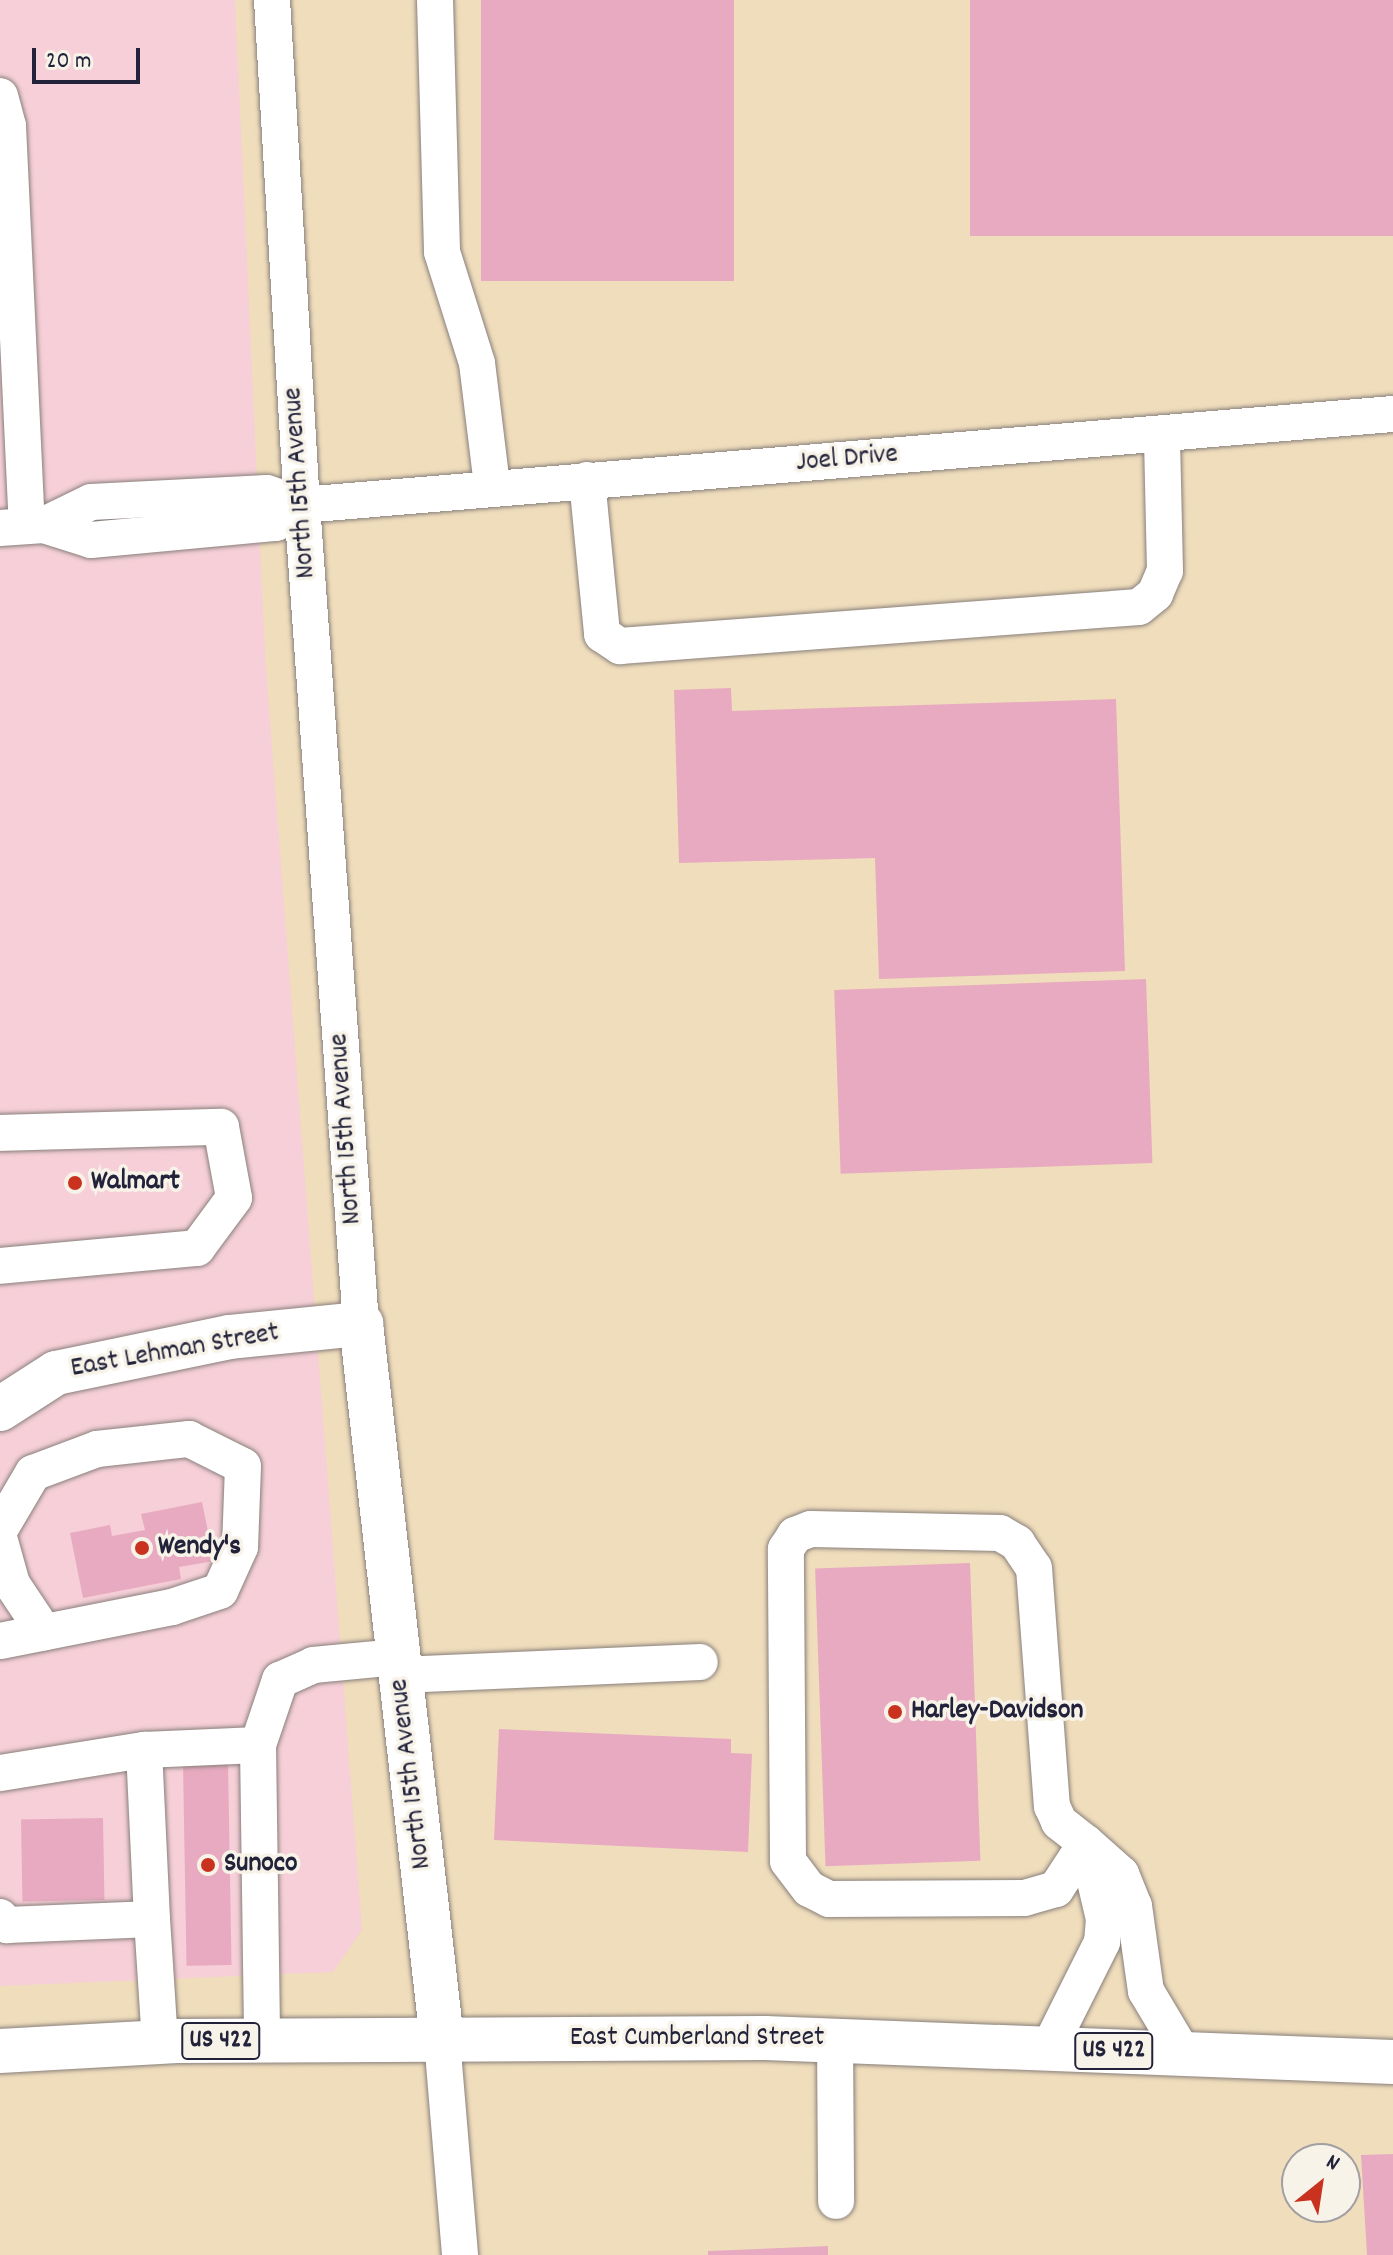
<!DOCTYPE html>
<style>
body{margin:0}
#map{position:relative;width:1393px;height:2255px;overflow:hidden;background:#f0ddbc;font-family:Dekko,sans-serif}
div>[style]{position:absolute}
.built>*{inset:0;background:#f6cfd8}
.building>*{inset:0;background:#e8aac0;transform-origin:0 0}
.roads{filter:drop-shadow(0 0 2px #89807c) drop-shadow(0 0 2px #89807c)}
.minor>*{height:36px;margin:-18px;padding:0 18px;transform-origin:18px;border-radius:18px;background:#fff}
.major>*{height:44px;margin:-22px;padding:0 22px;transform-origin:22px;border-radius:22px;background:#fff}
.highway>*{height:44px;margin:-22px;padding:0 22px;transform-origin:22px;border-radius:22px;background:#fff}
.dots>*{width:22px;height:22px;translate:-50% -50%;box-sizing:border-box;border:4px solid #f7f3e8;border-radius:50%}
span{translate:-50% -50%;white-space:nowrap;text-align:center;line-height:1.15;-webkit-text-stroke:7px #f7f3e8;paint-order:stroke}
.shield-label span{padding:2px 6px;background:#f7f3e8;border:2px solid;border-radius:6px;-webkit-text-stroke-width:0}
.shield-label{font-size:26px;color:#22223b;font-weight:700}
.street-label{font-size:28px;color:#22223b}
.poi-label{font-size:28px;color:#22223b;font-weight:700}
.left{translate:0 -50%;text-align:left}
.north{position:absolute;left:1281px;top:2143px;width:80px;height:80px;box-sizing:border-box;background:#f7f3e8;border:2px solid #a29fa3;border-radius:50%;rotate:30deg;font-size:22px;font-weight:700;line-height:32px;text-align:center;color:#22223b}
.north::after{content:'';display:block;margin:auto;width:28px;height:36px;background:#c8321e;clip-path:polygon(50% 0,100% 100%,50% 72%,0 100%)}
.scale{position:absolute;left:32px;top:48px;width:108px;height:36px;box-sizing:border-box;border:4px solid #22223b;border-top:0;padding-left:10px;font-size:24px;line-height:28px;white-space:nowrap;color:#22223b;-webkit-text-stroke:6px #f7f3e8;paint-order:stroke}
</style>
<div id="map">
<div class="built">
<i style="clip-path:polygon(0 0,235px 0,265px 655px,362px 1930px,333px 1972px,0 1986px)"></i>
</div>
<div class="building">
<i style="left:481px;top:0;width:253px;height:281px"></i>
<i style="left:970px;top:0;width:423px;height:236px"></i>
<i style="clip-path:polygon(731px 688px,732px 711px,1116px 699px,1125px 971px,879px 979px,875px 858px,679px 863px,674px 690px)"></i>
<i style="left:1146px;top:979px;width:184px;height:312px;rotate:88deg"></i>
<i style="clip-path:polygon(202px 1502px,214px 1561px,179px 1567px,181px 1579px,83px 1598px,70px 1533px,110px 1525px,112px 1536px,145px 1530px,141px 1514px)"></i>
<i style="left:970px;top:1563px;width:298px;height:155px;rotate:88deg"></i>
<i style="clip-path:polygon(499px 1729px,731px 1739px,731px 1753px,752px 1754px,748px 1852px,494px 1840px)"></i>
<i style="left:228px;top:1763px;width:202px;height:45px;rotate:89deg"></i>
<i style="left:103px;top:1818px;width:82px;height:82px;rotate:89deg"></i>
<i style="clip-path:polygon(1393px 2154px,1393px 2255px,1367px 2255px,1361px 2155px)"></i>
<i style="clip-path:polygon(828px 2246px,828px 2255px,708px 2255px,708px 2251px)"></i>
</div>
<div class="roads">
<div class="minor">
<i style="left:272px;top:0;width:506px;rotate:86.6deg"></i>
<i style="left:302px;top:505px;width:821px;rotate:85.88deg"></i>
<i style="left:435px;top:0;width:252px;rotate:88.4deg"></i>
<i style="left:442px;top:252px;width:116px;rotate:72.5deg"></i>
<i style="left:477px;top:363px;width:124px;rotate:83deg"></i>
<i style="left:0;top:96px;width:31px;rotate:75deg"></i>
<i style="left:8px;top:126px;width:400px;rotate:87.3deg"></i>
<i style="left:587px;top:480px;width:155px;rotate:84.4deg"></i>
<i style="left:602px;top:634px;width:22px;rotate:34deg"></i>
<i style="left:620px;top:646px;width:520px;rotate:-4.3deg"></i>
<i style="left:1139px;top:607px;width:21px;rotate:-39deg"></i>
<i style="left:1155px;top:594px;width:25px;rotate:-67deg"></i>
<i style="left:1165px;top:571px;width:137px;rotate:-91.3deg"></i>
<i style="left:44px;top:525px;width:49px;rotate:17.7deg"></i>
<i style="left:91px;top:540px;width:186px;rotate:-5.3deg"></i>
<i style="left:276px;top:523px;width:32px;rotate:-35deg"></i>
<i style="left:0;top:528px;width:44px;rotate:-3.9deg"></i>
<i style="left:44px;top:525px;width:52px;rotate:-26.1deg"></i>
<i style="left:91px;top:502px;width:176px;rotate:-2.9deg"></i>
<i style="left:267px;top:493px;width:37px;rotate:19deg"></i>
<i style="left:302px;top:505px;width:1095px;rotate:-4.77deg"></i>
<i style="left:0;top:1133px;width:221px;rotate:-1.6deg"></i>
<i style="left:221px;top:1127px;width:72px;rotate:79.6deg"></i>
<i style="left:234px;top:1198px;width:62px;rotate:126.5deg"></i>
<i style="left:197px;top:1248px;width:198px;rotate:174.8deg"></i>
<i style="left:0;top:1529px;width:65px;rotate:-59.5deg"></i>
<i style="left:33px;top:1473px;width:68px;rotate:-20.6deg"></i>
<i style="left:97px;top:1449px;width:93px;rotate:-6.2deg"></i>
<i style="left:189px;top:1439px;width:60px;rotate:26.6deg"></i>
<i style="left:243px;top:1466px;width:81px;rotate:92.1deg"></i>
<i style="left:240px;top:1547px;width:48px;rotate:114.4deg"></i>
<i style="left:220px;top:1591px;width:51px;rotate:161.6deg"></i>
<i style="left:172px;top:1607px;width:175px;rotate:168.8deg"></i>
<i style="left:811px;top:1529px;width:189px;rotate:1.2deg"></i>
<i style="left:1000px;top:1533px;width:20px;rotate:30deg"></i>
<i style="left:1017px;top:1543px;width:30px;rotate:56deg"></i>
<i style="left:1034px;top:1568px;width:239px;rotate:85.7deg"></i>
<i style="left:1052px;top:1806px;width:17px;rotate:66deg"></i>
<i style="left:1059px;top:1822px;width:34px;rotate:38deg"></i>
<i style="left:1086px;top:1843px;width:55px;rotate:123.1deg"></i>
<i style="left:1056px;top:1889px;width:32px;rotate:164deg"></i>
<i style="left:1025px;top:1898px;width:196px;rotate:179.7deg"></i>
<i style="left:829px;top:1899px;width:22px;rotate:-153deg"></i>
<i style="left:809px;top:1889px;width:35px;rotate:-127deg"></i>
<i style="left:788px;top:1861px;width:312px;rotate:-90.4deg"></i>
<i style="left:786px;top:1549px;width:17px;rotate:-57deg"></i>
<i style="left:795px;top:1535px;width:17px;rotate:-21deg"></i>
<i style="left:0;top:1541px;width:45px;rotate:74.4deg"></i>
<i style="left:12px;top:1584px;width:58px;rotate:56.3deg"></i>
<i style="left:401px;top:1675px;width:299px;rotate:-2.5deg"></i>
<i style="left:258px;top:1745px;width:296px;rotate:89.2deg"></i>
<i style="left:0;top:1773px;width:146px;rotate:-9.1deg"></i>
<i style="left:0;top:1917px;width:11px;rotate:49deg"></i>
<i style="left:7px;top:1925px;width:145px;rotate:-2.4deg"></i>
<i style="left:152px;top:1919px;width:124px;rotate:86.3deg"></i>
<i style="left:152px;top:1919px;width:169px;rotate:-92.7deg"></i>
<i style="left:144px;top:1750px;width:114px;rotate:-2.5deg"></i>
<i style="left:258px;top:1745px;width:69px;rotate:-71.3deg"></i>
<i style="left:280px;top:1680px;width:36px;rotate:-24deg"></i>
<i style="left:313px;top:1665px;width:85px;rotate:-5.4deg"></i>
<i style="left:835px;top:2039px;width:162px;rotate:89.6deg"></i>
<i style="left:442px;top:2040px;width:216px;rotate:85.2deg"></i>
<i style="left:1049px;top:2048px;width:119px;rotate:-63.4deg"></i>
<i style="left:1102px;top:1942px;width:23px;rotate:-85deg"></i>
<i style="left:1104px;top:1919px;width:78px;rotate:-103.3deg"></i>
<i style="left:1086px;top:1843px;width:47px;rotate:41.5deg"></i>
<i style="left:1121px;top:1874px;width:35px;rotate:68deg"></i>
<i style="left:1134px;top:1906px;width:86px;rotate:82deg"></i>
<i style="left:1146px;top:1991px;width:72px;rotate:59.2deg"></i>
</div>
<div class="major">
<i style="left:0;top:1409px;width:67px;rotate:-32.7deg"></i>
<i style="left:56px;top:1373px;width:178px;rotate:-11.7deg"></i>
<i style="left:230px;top:1337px;width:132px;rotate:-5.7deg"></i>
<i style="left:361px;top:1324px;width:721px;rotate:83.55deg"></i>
</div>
<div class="highway">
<i style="left:0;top:2051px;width:177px;rotate:-3.2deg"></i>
<i style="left:177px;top:2041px;width:588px;rotate:-0.29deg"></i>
<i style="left:765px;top:2038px;width:628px;rotate:2.19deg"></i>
</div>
</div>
<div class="dots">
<i style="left:75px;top:1183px;background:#c8321e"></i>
<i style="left:142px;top:1548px;background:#c8321e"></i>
<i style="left:895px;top:1712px;background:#c8321e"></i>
<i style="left:208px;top:1865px;background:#c8321e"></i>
</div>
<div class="shield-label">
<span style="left:221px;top:2041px">US 422</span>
<span style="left:1114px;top:2051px">US 422</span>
</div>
<div class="street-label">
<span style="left:847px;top:460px;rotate:-5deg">Joel Drive</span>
<span style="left:301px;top:483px;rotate:-94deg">North 15th Avenue</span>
<span style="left:347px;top:1129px;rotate:-94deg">North 15th Avenue</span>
<span style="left:175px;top:1352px;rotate:-10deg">East Lehman Street</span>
<span style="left:412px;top:1774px;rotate:-97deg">North 15th Avenue</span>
<span style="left:697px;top:2039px">East Cumberland Street</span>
</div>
<div class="poi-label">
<span class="left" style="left:91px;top:1183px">Walmart</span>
<span class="left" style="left:158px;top:1548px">Wendy's</span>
<span class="left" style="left:911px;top:1712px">Harley-Davidson</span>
<span class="left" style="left:224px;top:1865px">Sunoco</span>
</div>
<div class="north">N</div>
<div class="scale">20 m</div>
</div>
